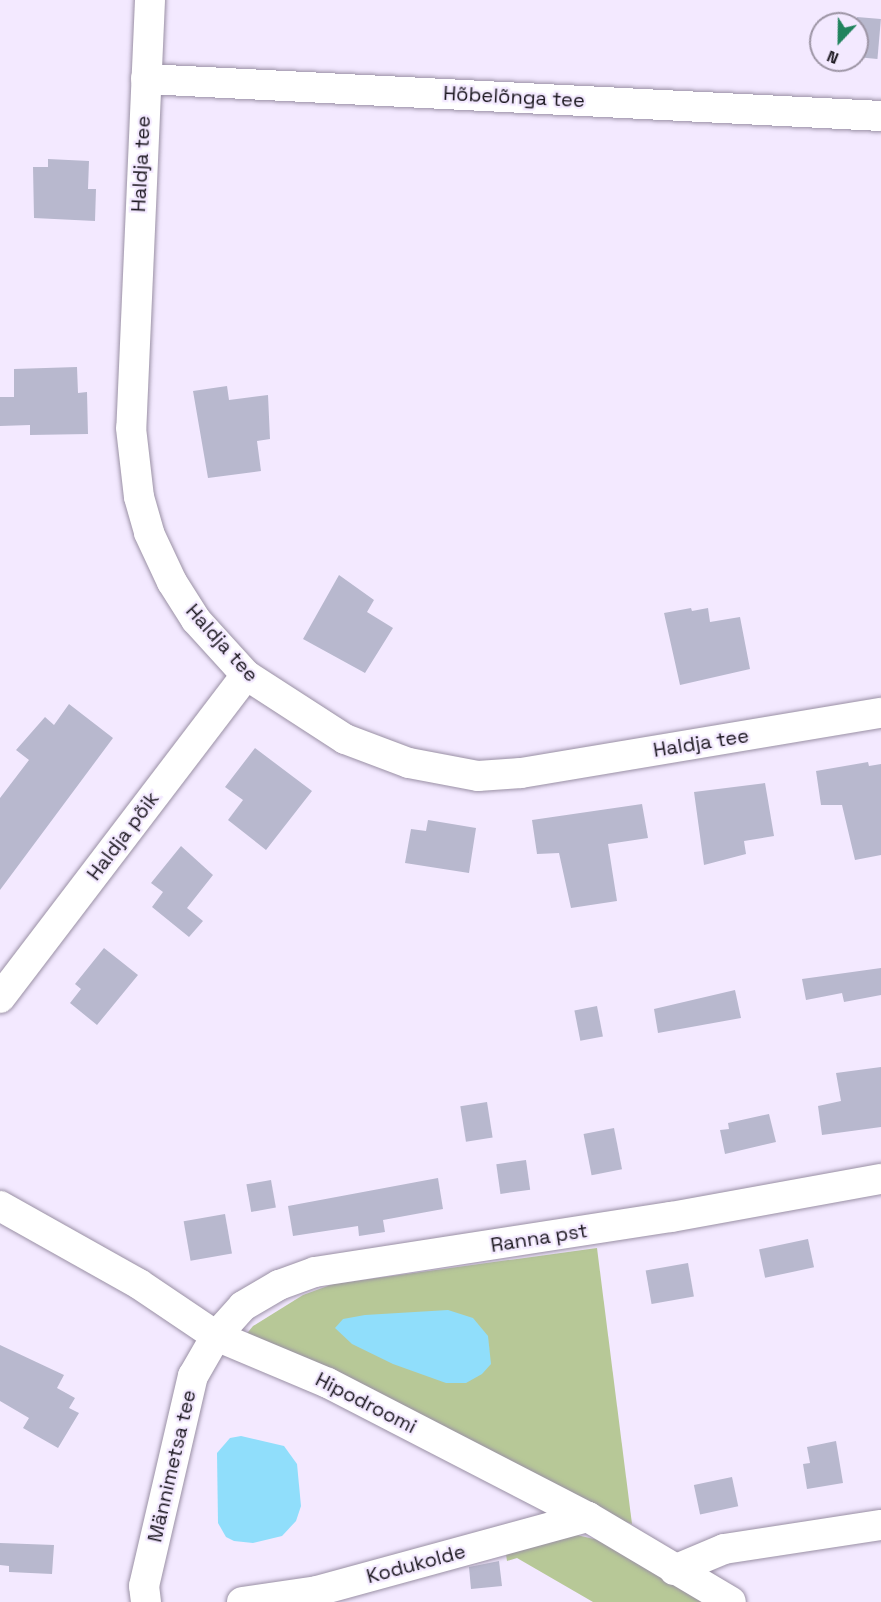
<!DOCTYPE html>
<meta charset="utf-8">
<style>
body{margin:0}
#map{position:relative;width:881px;height:1602px;overflow:hidden;background:#f3e9ff;font-family:"Space Grotesk",sans-serif}
div>[style]{position:absolute}
.green>*{inset:0;background:#b7c897}
.water>*{inset:0;background:#90defb}
.building>*{inset:0;background:#b8b8ce;transform-origin:0 0}
.roads{filter:drop-shadow(0 0 2px #9a90a5) drop-shadow(0 0 2px #9a90a5)}
.minor>*{height:30px;margin:-15px;padding:0 15px;transform-origin:15px;border-radius:15px;background:#fff}
span{translate:-50% -50%;white-space:nowrap;text-align:center;line-height:1.15;-webkit-text-stroke:4.5px #f3e9ff;paint-order:stroke}
.street-label{font-size:20px;color:#1b171f}
.north{position:absolute;left:809px;top:12px;width:60px;height:60px;box-sizing:border-box;background:#f3e9ff;border:2px solid #9d95a5;border-radius:50%;rotate:202deg;font-size:16px;font-weight:700;line-height:24px;text-align:center;color:#1b171f}
.north::after{content:'';display:block;margin:auto;width:21px;height:27px;background:#20835d;clip-path:polygon(50% 0,100% 100%,50% 72%,0 100%)}
</style>
<div id="map">
<div class="green">
<i style="clip-path:polygon(597px 1248px,632px 1524px,580px 1506px,244px 1337px,253px 1326px,303px 1295px,333px 1284px)"></i>
<i style="clip-path:polygon(568px 1533px,607px 1542px,709px 1602px,593px 1602px,517px 1558px,507px 1561px,505px 1548px)"></i>
</div>
<div class="water">
<i style="clip-path:polygon(448px 1310px,473px 1318px,488px 1336px,491px 1364px,482px 1374px,466px 1383px,446px 1383px,393px 1364px,352px 1344px,335px 1328px,343px 1319px,365px 1315px)"></i>
<i style="clip-path:polygon(241px 1436px,284px 1446px,297px 1464px,301px 1506px,296px 1521px,282px 1536px,253px 1543px,234px 1541px,226px 1537px,218px 1523px,217px 1453px,230px 1438px)"></i>
</div>
<div class="building">
<i style="left:857px;top:17px;width:24px;height:40px;rotate:5deg"></i>
<i style="clip-path:polygon(48px 159px,89px 161px,88px 189px,96px 189px,95px 221px,34px 218px,33px 167px,48px 167px)"></i>
<i style="clip-path:polygon(77px 367px,78px 393px,87px 392px,88px 434px,30px 435px,30px 425px,0 426px,0 397px,14px 397px,14px 369px)"></i>
<i style="clip-path:polygon(227px 386px,229px 400px,268px 395px,270px 439px,257px 441px,261px 471px,208px 478px,193px 391px)"></i>
<i style="clip-path:polygon(339px 575px,374px 600px,367px 612px,393px 628px,365px 673px,303px 639px)"></i>
<i style="clip-path:polygon(691px 608px,692px 611px,708px 608px,710px 622px,740px 617px,750px 669px,680px 685px,664px 613px)"></i>
<i style="clip-path:polygon(69px 704px,113px 738px,0 890px,0 798px,29px 760px,16px 750px,45px 717px,54px 725px)"></i>
<i style="clip-path:polygon(255px 748px,312px 791px,266px 850px,228px 820px,243px 800px,225px 787px)"></i>
<i style="clip-path:polygon(868px 762px,869px 766px,881px 764px,881px 855px,855px 860px,842px 805px,821px 805px,816px 771px)"></i>
<i style="clip-path:polygon(765px 783px,774px 836px,744px 841px,746px 854px,704px 865px,694px 792px)"></i>
<i style="clip-path:polygon(642px 804px,648px 838px,608px 844px,617px 901px,571px 908px,559px 853px,537px 854px,532px 820px)"></i>
<i style="clip-path:polygon(428px 820px,476px 828px,469px 873px,405px 863px,411px 829px,426px 831px)"></i>
<i style="clip-path:polygon(181px 846px,213px 875px,187px 908px,203px 921px,189px 937px,152px 907px,163px 892px,151px 883px)"></i>
<i style="clip-path:polygon(104px 948px,138px 975px,97px 1025px,70px 1003px,81px 989px,75px 984px)"></i>
<i style="clip-path:polygon(881px 968px,881px 995px,844px 1002px,842px 993px,806px 1000px,802px 979px)"></i>
<i style="clip-path:polygon(735px 990px,741px 1018px,658px 1033px,654px 1009px)"></i>
<i style="left:597px;top:1006px;width:31px;height:23px;rotate:79deg"></i>
<i style="clip-path:polygon(881px 1067px,881px 1127px,822px 1135px,818px 1106px,841px 1101px,836px 1073px)"></i>
<i style="left:487px;top:1102px;width:36px;height:27px;rotate:81deg"></i>
<i style="clip-path:polygon(769px 1114px,776px 1142px,725px 1154px,720px 1130px,729px 1129px,728px 1123px)"></i>
<i style="left:614px;top:1128px;width:42px;height:31px;rotate:79deg"></i>
<i style="left:526px;top:1160px;width:30px;height:30px;rotate:82deg"></i>
<i style="clip-path:polygon(438px 1178px,443px 1209px,383px 1220px,385px 1232px,359px 1236px,358px 1226px,293px 1236px,288px 1206px)"></i>
<i style="left:271px;top:1180px;width:28px;height:25px;rotate:80deg"></i>
<i style="left:225px;top:1214px;width:40px;height:42px;rotate:80deg"></i>
<i style="left:808px;top:1239px;width:29px;height:50px;rotate:78deg"></i>
<i style="left:688px;top:1263px;width:34px;height:43px;rotate:80deg"></i>
<i style="clip-path:polygon(0 1345px,64px 1375px,57px 1388px,75px 1398px,69px 1408px,79px 1413px,58px 1448px,23px 1428px,29px 1418px,0 1401px)"></i>
<i style="clip-path:polygon(836px 1441px,843px 1483px,807px 1489px,803px 1464px,810px 1463px,807px 1447px)"></i>
<i style="left:732px;top:1477px;width:30px;height:39px;rotate:78deg"></i>
<i style="clip-path:polygon(0 1543px,54px 1545px,52px 1574px,9px 1572px,9px 1566px,0 1565px)"></i>
<i style="clip-path:polygon(499px 1561px,502px 1586px,471px 1589px,469px 1567px)"></i>
</div>
<div class="roads">
<div class="minor">
<i style="left:150px;top:0;width:428px;rotate:92.5deg"></i>
<i style="left:131px;top:428px;width:69px;rotate:83.4deg"></i>
<i style="left:139px;top:497px;width:37px;rotate:74deg"></i>
<i style="left:149px;top:533px;width:54px;rotate:64.9deg"></i>
<i style="left:172px;top:582px;width:45px;rotate:57.7deg"></i>
<i style="left:196px;top:620px;width:74px;rotate:47.7deg"></i>
<i style="left:246px;top:675px;width:118px;rotate:32.9deg"></i>
<i style="left:345px;top:739px;width:68px;rotate:20.6deg"></i>
<i style="left:409px;top:763px;width:70px;rotate:10.7deg"></i>
<i style="left:478px;top:776px;width:43px;rotate:-4deg"></i>
<i style="left:521px;top:773px;width:365px;rotate:-9.5deg"></i>
<i style="left:146px;top:79px;width:736px;rotate:2.88deg"></i>
<i style="left:0;top:998px;width:406px;rotate:-52.7deg"></i>
<i style="left:0;top:1206px;width:159px;rotate:29.3deg"></i>
<i style="left:139px;top:1284px;width:93px;rotate:34deg"></i>
<i style="left:216px;top:1336px;width:121px;rotate:22.8deg"></i>
<i style="left:328px;top:1383px;width:292px;rotate:27.3deg"></i>
<i style="left:588px;top:1517px;width:166px;rotate:30.7deg"></i>
<i style="left:674px;top:1570px;width:54px;rotate:-22.8deg"></i>
<i style="left:724px;top:1549px;width:159px;rotate:-8.7deg"></i>
<i style="left:146px;top:1602px;width:16px;rotate:-97deg"></i>
<i style="left:144px;top:1586px;width:216px;rotate:-76.9deg"></i>
<i style="left:193px;top:1376px;width:46px;rotate:-60.1deg"></i>
<i style="left:216px;top:1336px;width:40px;rotate:-48deg"></i>
<i style="left:243px;top:1306px;width:42px;rotate:-30.3deg"></i>
<i style="left:279px;top:1285px;width:38px;rotate:-20deg"></i>
<i style="left:315px;top:1272px;width:360px;rotate:-8.8deg"></i>
<i style="left:671px;top:1217px;width:213px;rotate:-10.3deg"></i>
<i style="left:242px;top:1602px;width:76px;rotate:-8.3deg"></i>
<i style="left:317px;top:1591px;width:281px;rotate:-15.3deg"></i>
</div>
</div>
<div class="street-label">
<span style="left:514px;top:97px;rotate:3deg">Hõbelõnga tee</span>
<span style="left:141px;top:164px;rotate:-87deg">Haldja tee</span>
<span style="left:222px;top:643px;rotate:48deg">Haldja tee</span>
<span style="left:701px;top:743px;rotate:-9deg">Haldja tee</span>
<span style="left:123px;top:836px;rotate:-53deg">Haldja põik</span>
<span style="left:539px;top:1238px;rotate:-9deg">Ranna pst</span>
<span style="left:366px;top:1403px;rotate:27deg">Hipodroomi</span>
<span style="left:172px;top:1466px;rotate:-77deg">Männimetsa tee</span>
<span style="left:416px;top:1564px;rotate:-15deg">Kodukolde</span>
</div>
<div class="north">N</div>
</div>
